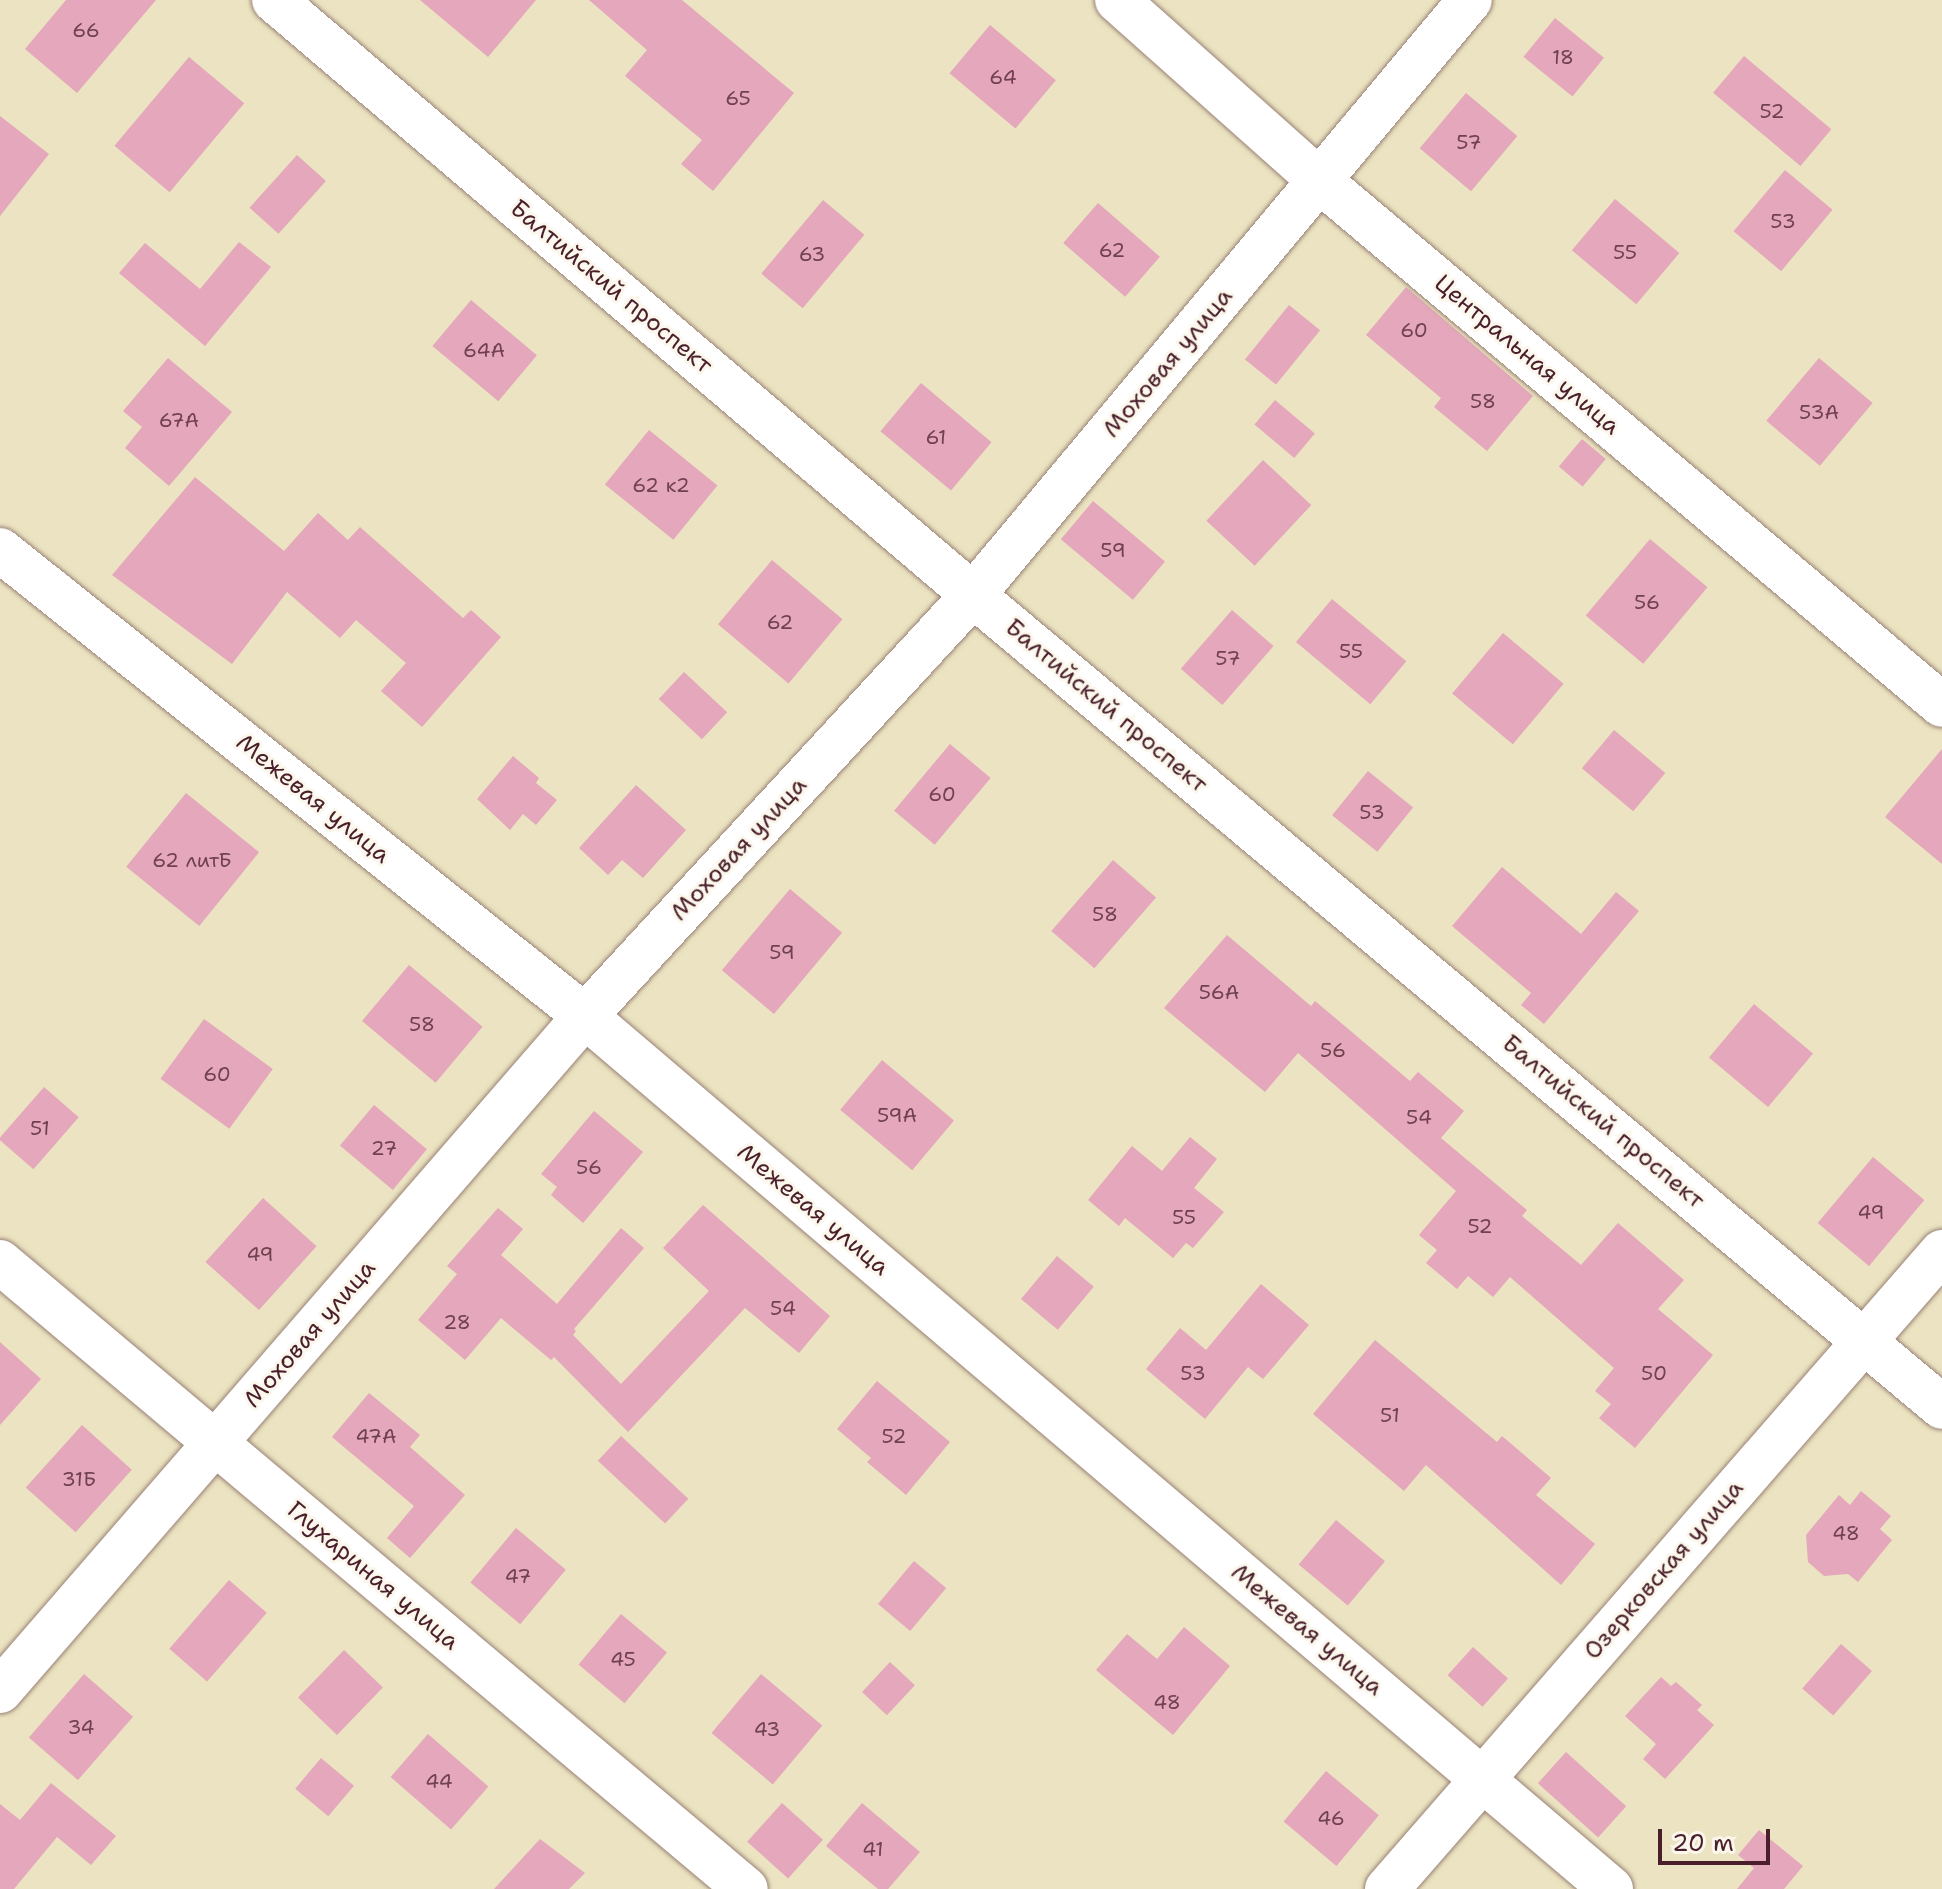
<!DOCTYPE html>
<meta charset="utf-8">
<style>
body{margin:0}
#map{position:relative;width:1942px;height:1889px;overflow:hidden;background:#ebe3c1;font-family:"Shantell Sans",sans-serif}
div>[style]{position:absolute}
.building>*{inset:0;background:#e4a7bb;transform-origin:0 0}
.roads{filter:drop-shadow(0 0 2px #9a8176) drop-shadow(0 0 2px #9a8176)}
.minor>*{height:44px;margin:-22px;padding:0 22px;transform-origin:22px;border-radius:22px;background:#fff}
span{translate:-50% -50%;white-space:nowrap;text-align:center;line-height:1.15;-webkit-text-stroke:6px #fbf7ec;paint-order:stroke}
.number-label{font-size:20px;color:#70414f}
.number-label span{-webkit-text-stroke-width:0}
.street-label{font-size:24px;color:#4a1f2b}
.scale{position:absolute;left:1658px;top:1829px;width:112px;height:36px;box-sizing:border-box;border:4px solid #4a1f2b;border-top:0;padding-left:10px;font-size:24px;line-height:28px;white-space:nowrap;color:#4a1f2b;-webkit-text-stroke:6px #fbf7ec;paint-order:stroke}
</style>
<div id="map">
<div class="building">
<i style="clip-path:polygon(66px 0,156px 0,77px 93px,25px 49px)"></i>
<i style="clip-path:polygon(420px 0,536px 0,488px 57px)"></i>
<i style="clip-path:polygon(589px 0,682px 0,794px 93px,713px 191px,681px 164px,702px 140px,625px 76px,647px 50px)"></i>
<i style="left:1555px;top:18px;width:63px;height:50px;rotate:39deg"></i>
<i style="left:990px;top:25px;width:86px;height:63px;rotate:40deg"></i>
<i style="left:1744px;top:56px;width:114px;height:48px;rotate:40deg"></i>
<i style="left:189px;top:57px;width:72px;height:116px;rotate:40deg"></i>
<i style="left:1466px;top:93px;width:67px;height:72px;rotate:40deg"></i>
<i style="clip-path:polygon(0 116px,49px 154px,0 216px)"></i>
<i style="left:297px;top:155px;width:39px;height:71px;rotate:42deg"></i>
<i style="left:1785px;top:170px;width:62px;height:80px;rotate:40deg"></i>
<i style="left:1615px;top:199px;width:84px;height:67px;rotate:40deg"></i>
<i style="left:823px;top:200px;width:54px;height:96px;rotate:40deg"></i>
<i style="left:1098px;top:203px;width:82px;height:53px;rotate:41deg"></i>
<i style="clip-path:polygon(239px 242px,271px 267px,205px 346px,119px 273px,145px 243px,200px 289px)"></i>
<i style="clip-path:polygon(1406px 287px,1533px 396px,1487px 451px,1434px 407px,1441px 398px,1366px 335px)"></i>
<i style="left:471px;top:300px;width:86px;height:60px;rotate:40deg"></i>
<i style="left:1289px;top:305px;width:40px;height:70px;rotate:39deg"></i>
<i style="clip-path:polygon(168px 358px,232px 412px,169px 486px,125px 448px,142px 427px,123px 411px)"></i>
<i style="left:1819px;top:358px;width:70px;height:82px;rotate:40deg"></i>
<i style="left:921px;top:383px;width:92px;height:63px;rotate:40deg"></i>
<i style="left:1275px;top:400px;width:52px;height:32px;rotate:40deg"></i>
<i style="left:649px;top:430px;width:88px;height:70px;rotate:39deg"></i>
<i style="left:1582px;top:439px;width:31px;height:36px;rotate:40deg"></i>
<i style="left:1263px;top:460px;width:66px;height:83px;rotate:43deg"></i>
<i style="clip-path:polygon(195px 477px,284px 551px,318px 513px,348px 540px,360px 527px,463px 618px,471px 610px,501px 637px,422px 727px,381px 691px,406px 663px,356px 620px,340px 638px,287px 592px,232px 664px,112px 575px)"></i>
<i style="left:1093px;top:501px;width:94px;height:50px;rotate:40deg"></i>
<i style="left:1650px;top:539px;width:75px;height:100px;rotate:40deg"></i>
<i style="left:772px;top:560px;width:92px;height:84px;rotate:40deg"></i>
<i style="left:1332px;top:599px;width:97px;height:56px;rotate:40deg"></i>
<i style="left:1232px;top:610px;width:55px;height:78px;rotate:41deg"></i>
<i style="left:1503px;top:633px;width:79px;height:79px;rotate:40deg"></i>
<i style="left:684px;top:672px;width:59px;height:37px;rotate:43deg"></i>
<i style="left:1614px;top:730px;width:67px;height:50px;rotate:40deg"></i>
<i style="left:950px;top:744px;width:53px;height:87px;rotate:40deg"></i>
<i style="clip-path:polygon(1942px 749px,1942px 864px,1885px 817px)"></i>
<i style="clip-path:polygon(513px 756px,539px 778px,536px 783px,557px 800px,536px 825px,523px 814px,510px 830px,477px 799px)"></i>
<i style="left:1368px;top:771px;width:58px;height:57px;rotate:39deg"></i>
<i style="clip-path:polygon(636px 785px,686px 830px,643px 878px,622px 860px,608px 875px,579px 848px)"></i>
<i style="left:186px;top:793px;width:94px;height:95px;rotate:39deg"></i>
<i style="left:1113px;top:860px;width:57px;height:94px;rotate:41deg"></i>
<i style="clip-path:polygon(1502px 867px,1581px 934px,1616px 892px,1639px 911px,1544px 1024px,1521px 1005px,1531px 993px,1452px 926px)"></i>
<i style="left:790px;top:889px;width:68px;height:106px;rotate:40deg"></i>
<i style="clip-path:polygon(1227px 935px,1311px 1006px,1315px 1001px,1410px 1081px,1418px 1072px,1464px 1111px,1441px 1138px,1527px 1210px,1522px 1216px,1581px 1265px,1618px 1223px,1684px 1280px,1658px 1309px,1713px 1355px,1635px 1448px,1599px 1418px,1611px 1404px,1595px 1391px,1614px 1368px,1510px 1277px,1493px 1297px,1468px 1276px,1457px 1289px,1426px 1263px,1437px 1250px,1419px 1235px,1456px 1191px,1298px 1053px,1265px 1092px,1164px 1008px)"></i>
<i style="left:409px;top:965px;width:96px;height:73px;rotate:40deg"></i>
<i style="left:1754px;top:1004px;width:77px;height:70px;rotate:40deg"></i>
<i style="left:204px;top:1019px;width:85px;height:74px;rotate:36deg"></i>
<i style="left:882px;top:1060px;width:94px;height:65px;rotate:40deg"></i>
<i style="left:44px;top:1087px;width:46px;height:69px;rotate:41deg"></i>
<i style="left:374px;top:1105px;width:69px;height:53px;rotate:40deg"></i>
<i style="clip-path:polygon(594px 1111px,643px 1152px,583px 1223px,551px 1195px,557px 1187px,541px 1174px)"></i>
<i style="clip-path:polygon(1190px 1137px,1217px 1159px,1194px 1188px,1224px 1212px,1193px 1248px,1186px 1243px,1173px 1258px,1125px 1218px,1119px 1226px,1088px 1200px,1132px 1146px,1162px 1171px)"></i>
<i style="left:1873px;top:1157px;width:67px;height:86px;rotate:40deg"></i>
<i style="left:263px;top:1198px;width:72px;height:86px;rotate:42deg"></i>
<i style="clip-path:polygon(703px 1205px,830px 1316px,799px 1353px,745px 1308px,628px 1432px,554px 1357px,551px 1360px,501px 1318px,465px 1360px,418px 1320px,457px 1274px,447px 1266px,498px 1208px,523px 1229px,501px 1255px,557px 1304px,621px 1228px,644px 1248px,574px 1329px,576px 1331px,573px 1335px,621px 1384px,709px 1291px,663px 1248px)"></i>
<i style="left:1057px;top:1256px;width:48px;height:56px;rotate:40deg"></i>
<i style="clip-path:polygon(1261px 1284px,1309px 1325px,1263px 1379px,1248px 1367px,1205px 1419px,1146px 1369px,1180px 1328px,1206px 1350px)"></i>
<i style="clip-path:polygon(1375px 1340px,1497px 1442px,1502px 1436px,1551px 1478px,1536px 1495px,1595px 1544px,1561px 1585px,1426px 1465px,1404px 1491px,1313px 1414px)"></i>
<i style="clip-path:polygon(0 1342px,41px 1379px,0 1425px)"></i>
<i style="clip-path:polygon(877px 1381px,950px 1442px,906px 1495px,867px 1462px,871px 1458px,837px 1429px)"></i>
<i style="clip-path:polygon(369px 1393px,420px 1435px,410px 1447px,465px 1495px,410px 1558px,387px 1538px,414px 1506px,332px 1437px)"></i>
<i style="left:82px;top:1425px;width:67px;height:84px;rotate:42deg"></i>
<i style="left:621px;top:1436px;width:92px;height:34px;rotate:43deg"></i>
<i style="clip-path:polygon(1861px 1491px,1891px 1516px,1880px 1529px,1892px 1540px,1858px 1582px,1848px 1574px,1824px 1576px,1808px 1562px,1806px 1535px,1839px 1495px,1850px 1505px)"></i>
<i style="left:1336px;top:1520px;width:64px;height:58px;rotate:40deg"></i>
<i style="left:516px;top:1528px;width:65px;height:71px;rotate:40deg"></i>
<i style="left:914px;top:1561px;width:42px;height:56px;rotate:40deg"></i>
<i style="left:229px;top:1580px;width:50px;height:91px;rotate:41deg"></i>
<i style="left:621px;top:1614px;width:60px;height:66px;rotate:40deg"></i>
<i style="clip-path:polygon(1184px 1627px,1230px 1666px,1173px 1735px,1096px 1670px,1127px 1634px,1157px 1659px)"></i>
<i style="left:1841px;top:1644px;width:41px;height:59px;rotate:41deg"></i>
<i style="left:1473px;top:1647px;width:47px;height:38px;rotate:42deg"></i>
<i style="left:344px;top:1650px;width:54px;height:66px;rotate:44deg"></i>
<i style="left:890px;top:1662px;width:34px;height:41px;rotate:43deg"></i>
<i style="left:84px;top:1674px;width:65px;height:84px;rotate:41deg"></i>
<i style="left:761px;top:1674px;width:80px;height:77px;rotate:40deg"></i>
<i style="clip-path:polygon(1661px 1677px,1671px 1686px,1676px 1682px,1702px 1705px,1697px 1710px,1714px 1725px,1665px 1779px,1643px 1759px,1656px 1744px,1625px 1716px)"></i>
<i style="left:428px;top:1734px;width:80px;height:57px;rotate:41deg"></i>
<i style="left:1566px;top:1752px;width:81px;height:42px;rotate:42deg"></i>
<i style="left:321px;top:1758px;width:43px;height:40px;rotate:40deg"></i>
<i style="left:1326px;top:1771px;width:69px;height:66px;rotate:40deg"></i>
<i style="clip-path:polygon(51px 1783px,116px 1836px,91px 1865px,57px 1837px,14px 1889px,0 1889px,0 1804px,20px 1820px)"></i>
<i style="left:782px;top:1803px;width:55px;height:52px;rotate:42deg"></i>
<i style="clip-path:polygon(862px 1803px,920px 1852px,888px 1889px,878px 1889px,826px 1846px)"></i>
<i style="clip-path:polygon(1759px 1830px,1803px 1866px,1784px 1889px,1737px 1889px,1754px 1868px,1738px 1855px)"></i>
<i style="clip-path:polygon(540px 1839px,585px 1873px,569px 1889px,494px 1889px)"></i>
</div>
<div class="roads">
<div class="minor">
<i style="left:274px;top:0;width:918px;rotate:40.4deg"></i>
<i style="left:973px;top:595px;width:1264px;rotate:39.96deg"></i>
<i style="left:1117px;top:0;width:272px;rotate:41.7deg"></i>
<i style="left:1320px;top:181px;width:813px;rotate:40.11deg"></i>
<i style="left:0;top:550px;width:748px;rotate:38.54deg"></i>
<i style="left:585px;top:1016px;width:1347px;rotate:40.39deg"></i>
<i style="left:0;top:1262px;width:974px;rotate:40.05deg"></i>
<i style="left:0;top:1691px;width:893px;rotate:-49.09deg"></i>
<i style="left:585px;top:1016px;width:573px;rotate:-47.34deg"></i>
<i style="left:973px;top:595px;width:775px;rotate:-50.13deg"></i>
<i style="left:1387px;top:1889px;width:845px;rotate:-48.94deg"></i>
</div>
</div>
<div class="number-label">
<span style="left:86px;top:30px">66</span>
<span style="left:1563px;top:57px">18</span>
<span style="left:1003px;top:77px">64</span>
<span style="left:738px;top:98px">65</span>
<span style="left:1772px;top:111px">52</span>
<span style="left:1469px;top:142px">57</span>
<span style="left:1783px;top:221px">53</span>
<span style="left:1112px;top:250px">62</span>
<span style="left:1625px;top:252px">55</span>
<span style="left:812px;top:254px">63</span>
<span style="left:1414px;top:330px">60</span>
<span style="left:484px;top:350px">64А</span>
<span style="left:1483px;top:401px">58</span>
<span style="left:1819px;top:412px">53А</span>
<span style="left:179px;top:420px">67А</span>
<span style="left:936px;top:437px">61</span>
<span style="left:661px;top:485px">62 к2</span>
<span style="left:1113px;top:550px">59</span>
<span style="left:1647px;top:602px">56</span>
<span style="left:780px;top:622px">62</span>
<span style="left:1351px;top:651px">55</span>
<span style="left:1228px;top:658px">57</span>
<span style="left:942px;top:794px">60</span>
<span style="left:1372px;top:812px">53</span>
<span style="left:192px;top:860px">62 литБ</span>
<span style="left:1105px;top:914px">58</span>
<span style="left:782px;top:952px">59</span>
<span style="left:1219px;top:992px">56А</span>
<span style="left:422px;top:1024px">58</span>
<span style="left:1333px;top:1050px">56</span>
<span style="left:217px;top:1074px">60</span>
<span style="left:897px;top:1115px">59А</span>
<span style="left:1419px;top:1117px">54</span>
<span style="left:40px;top:1128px">51</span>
<span style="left:384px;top:1148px">27</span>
<span style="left:589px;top:1167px">56</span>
<span style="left:1871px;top:1212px">49</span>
<span style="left:1184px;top:1217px">55</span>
<span style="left:1480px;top:1226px">52</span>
<span style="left:260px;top:1254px">49</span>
<span style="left:783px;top:1308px">54</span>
<span style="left:457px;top:1322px">28</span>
<span style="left:1193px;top:1373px">53</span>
<span style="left:1654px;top:1373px">50</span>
<span style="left:1390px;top:1415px">51</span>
<span style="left:376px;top:1436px">47А</span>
<span style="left:894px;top:1436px">52</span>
<span style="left:79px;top:1479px">31Б</span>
<span style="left:1846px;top:1533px">48</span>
<span style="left:518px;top:1576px">47</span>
<span style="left:623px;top:1659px">45</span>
<span style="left:1167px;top:1702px">48</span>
<span style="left:81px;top:1727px">34</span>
<span style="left:767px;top:1729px">43</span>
<span style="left:439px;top:1781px">44</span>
<span style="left:1331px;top:1818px">46</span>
<span style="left:873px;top:1849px">41</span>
</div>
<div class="street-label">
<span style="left:611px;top:287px;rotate:40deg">Балтийский проспект</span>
<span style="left:1527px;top:355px;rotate:40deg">Центральная улица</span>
<span style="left:1168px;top:363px;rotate:-50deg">Моховая улица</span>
<span style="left:1106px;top:706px;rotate:40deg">Балтийский проспект</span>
<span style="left:313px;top:799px;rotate:39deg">Межевая улица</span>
<span style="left:739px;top:849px;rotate:-47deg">Моховая улица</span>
<span style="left:1603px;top:1122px;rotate:40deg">Балтийский проспект</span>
<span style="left:813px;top:1210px;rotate:40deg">Межевая улица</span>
<span style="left:310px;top:1334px;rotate:-49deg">Моховая улица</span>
<span style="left:1664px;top:1570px;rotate:-49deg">Озерковская улица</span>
<span style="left:373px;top:1576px;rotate:40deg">Глухариная улица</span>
<span style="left:1307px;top:1630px;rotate:40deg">Межевая улица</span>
</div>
<div class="scale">20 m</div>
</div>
